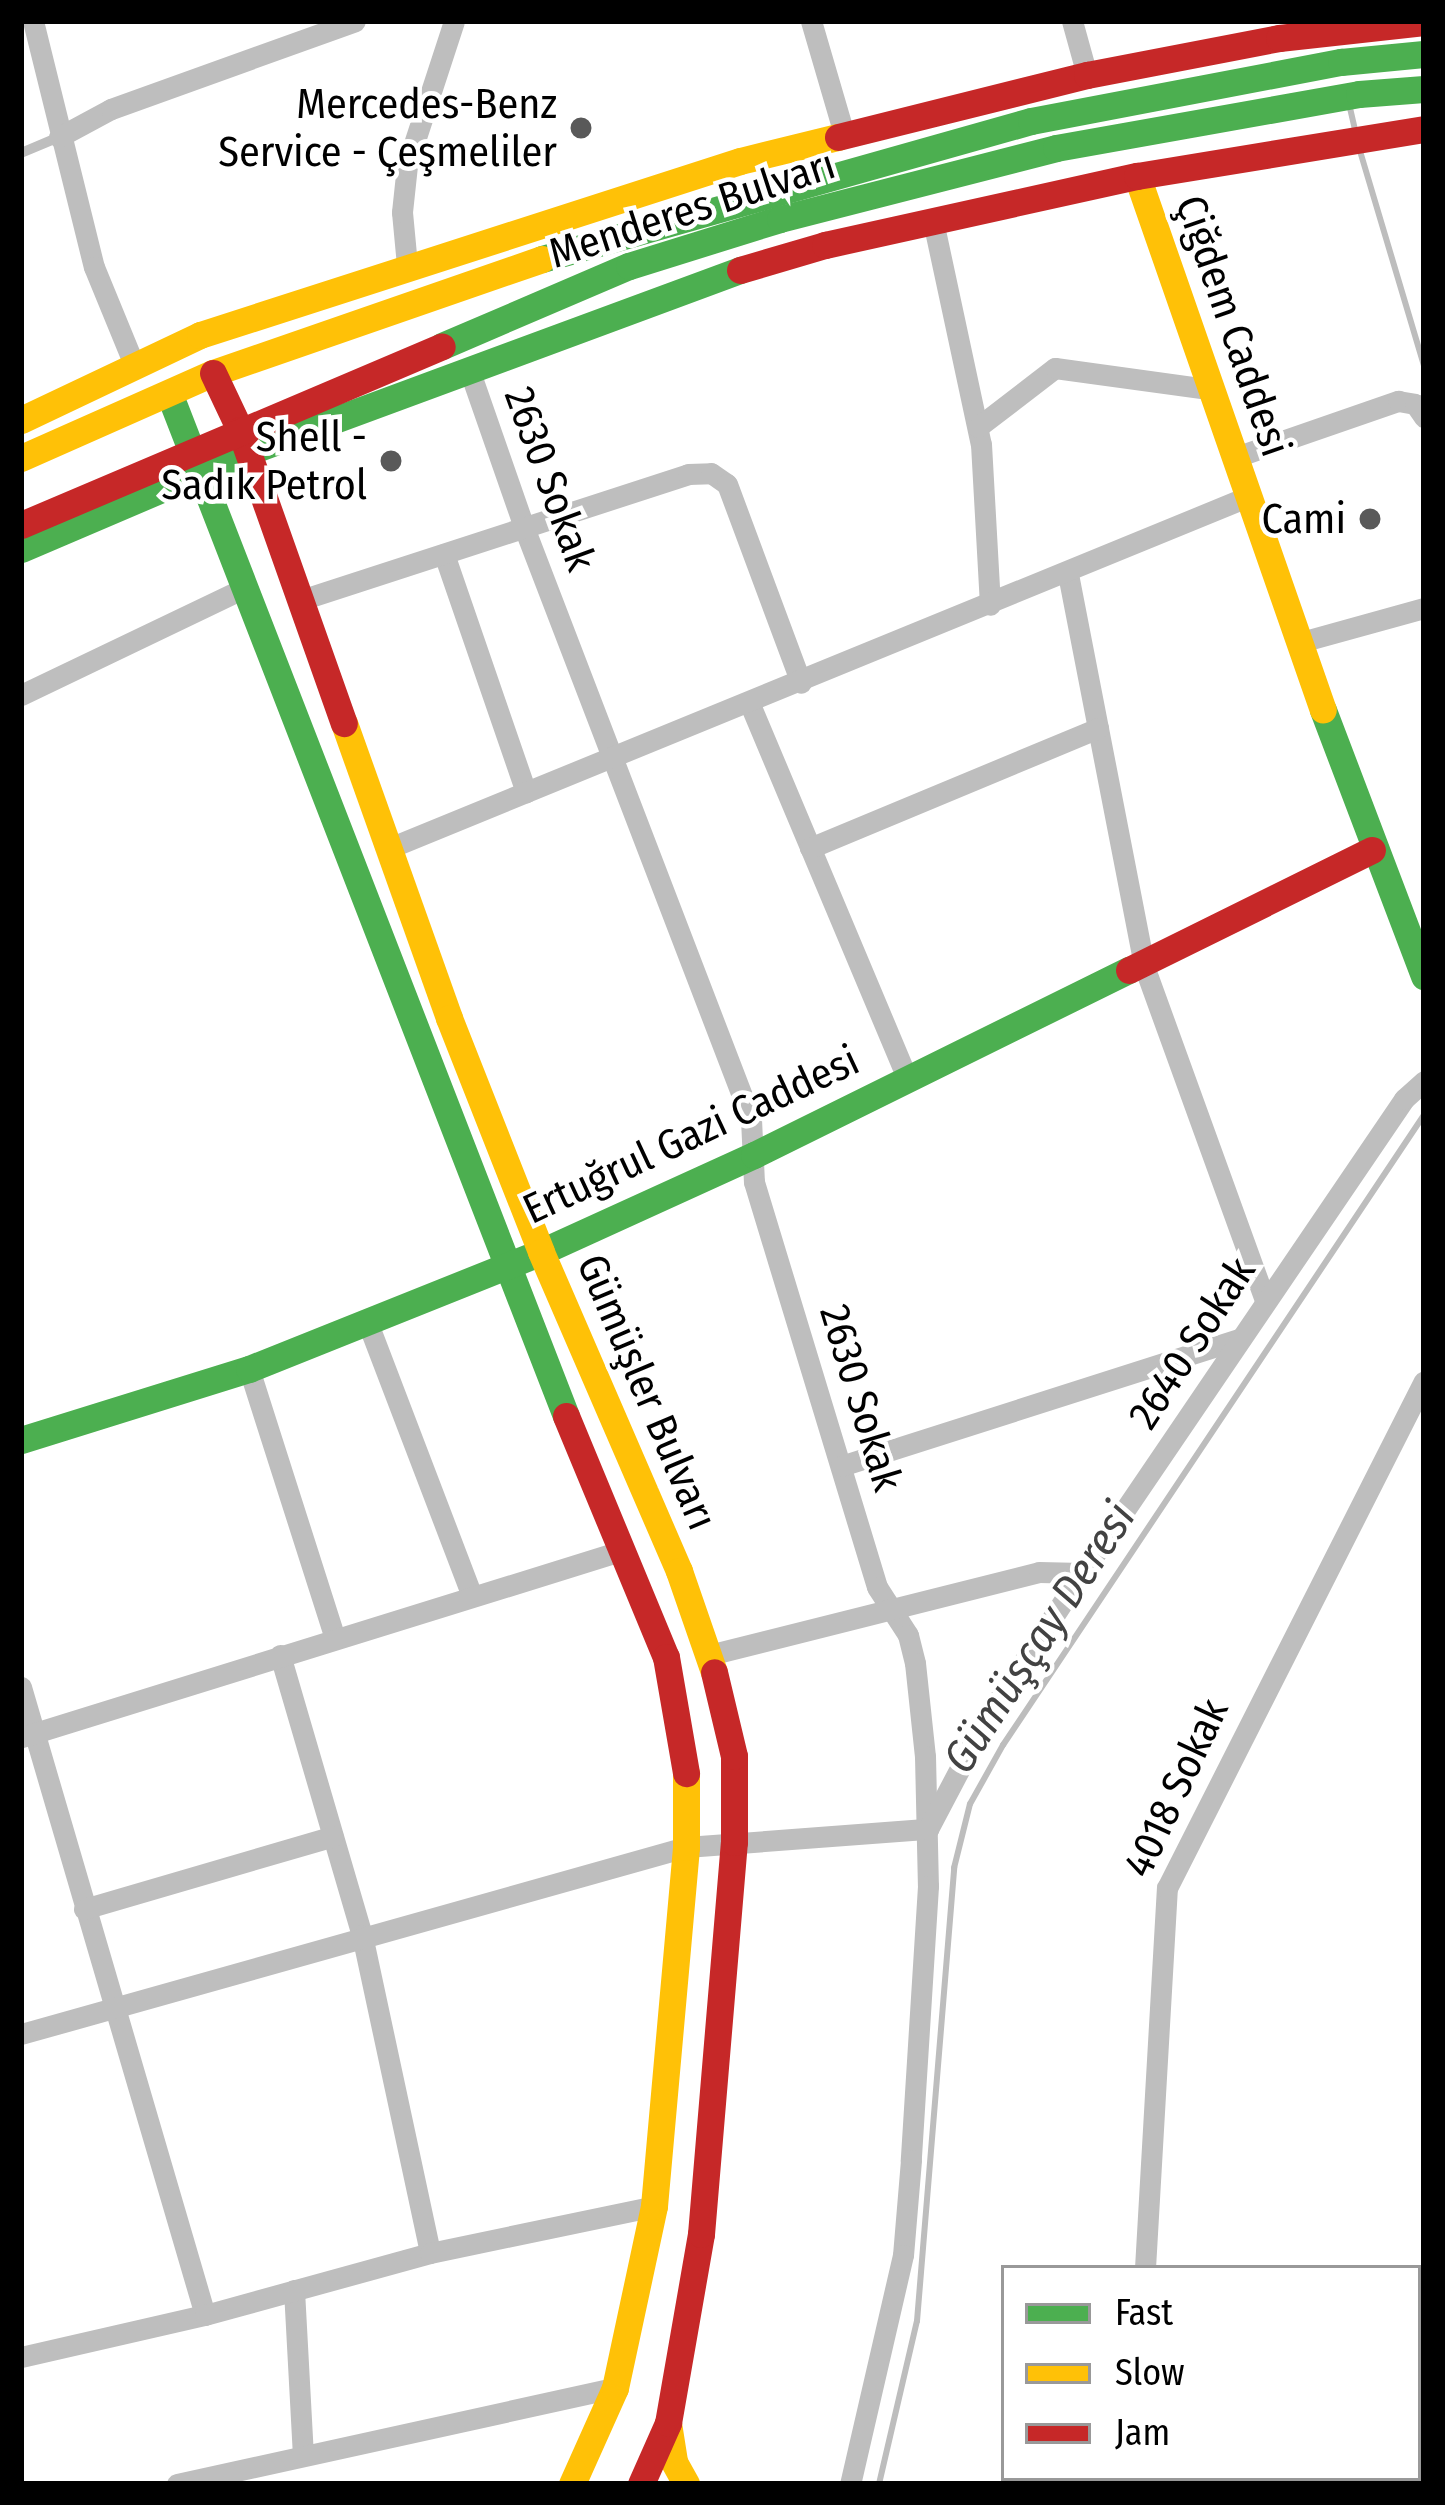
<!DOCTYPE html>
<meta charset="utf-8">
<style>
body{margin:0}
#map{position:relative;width:1445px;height:2505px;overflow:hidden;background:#fff;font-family:"Fira Sans Condensed",sans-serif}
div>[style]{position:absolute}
.stream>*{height:6px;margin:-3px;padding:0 3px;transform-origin:3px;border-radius:3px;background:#bdbdbd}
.lane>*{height:10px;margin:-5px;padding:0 5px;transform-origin:5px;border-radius:5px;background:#bebebe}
.street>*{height:21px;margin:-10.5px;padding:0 10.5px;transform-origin:10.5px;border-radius:10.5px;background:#bebebe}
.fast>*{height:27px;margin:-13.5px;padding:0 13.5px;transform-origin:13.5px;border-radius:13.5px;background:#4caf50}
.slow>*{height:27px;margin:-13.5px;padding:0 13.5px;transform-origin:13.5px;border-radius:13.5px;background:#ffc107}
.jam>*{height:27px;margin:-13.5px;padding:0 13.5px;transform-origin:13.5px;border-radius:13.5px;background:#c62828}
.dots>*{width:33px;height:33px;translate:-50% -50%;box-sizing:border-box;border:6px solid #fff;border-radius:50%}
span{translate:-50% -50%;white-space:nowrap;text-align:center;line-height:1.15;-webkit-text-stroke:9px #fff;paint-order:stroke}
.poi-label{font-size:42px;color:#000}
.right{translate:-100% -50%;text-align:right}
.street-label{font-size:42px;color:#000}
.water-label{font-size:45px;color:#424242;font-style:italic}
.frame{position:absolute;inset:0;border:24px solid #000;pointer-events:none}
.legend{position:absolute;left:1001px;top:2265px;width:420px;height:216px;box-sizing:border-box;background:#fff;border:3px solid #999;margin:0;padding:15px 21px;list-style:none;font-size:36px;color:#000}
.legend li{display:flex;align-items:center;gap:24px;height:60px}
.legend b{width:60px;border:3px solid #999}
</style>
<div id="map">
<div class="stream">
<i style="left:1350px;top:108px;width:26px;rotate:77deg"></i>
<i style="left:1360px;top:151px;width:224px;rotate:73.4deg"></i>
<i style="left:879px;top:2484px;width:167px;rotate:-76.9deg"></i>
<i style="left:917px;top:2321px;width:455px;rotate:-85.3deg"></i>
<i style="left:954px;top:1868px;width:66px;rotate:-76deg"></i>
<i style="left:970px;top:1804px;width:68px;rotate:-60.8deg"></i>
<i style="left:1003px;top:1745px;width:758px;rotate:-56.25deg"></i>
</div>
<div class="lane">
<i style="left:21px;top:153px;width:41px;rotate:-22.8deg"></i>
</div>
<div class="street">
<i style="left:33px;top:21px;width:253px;rotate:76.1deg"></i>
<i style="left:94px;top:267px;width:103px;rotate:67.7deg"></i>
<i style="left:811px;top:21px;width:118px;rotate:73.7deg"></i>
<i style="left:1072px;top:21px;width:56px;rotate:74.5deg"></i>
<i style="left:59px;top:137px;width:59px;rotate:-28.3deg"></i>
<i style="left:111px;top:109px;width:259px;rotate:-19.8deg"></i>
<i style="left:933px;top:221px;width:228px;rotate:77.9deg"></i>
<i style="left:981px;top:444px;width:161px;rotate:86.8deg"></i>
<i style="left:407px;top:265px;width:53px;rotate:-95.4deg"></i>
<i style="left:402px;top:212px;width:47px;rotate:-83.9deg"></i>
<i style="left:407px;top:165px;width:151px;rotate:-71.9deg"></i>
<i style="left:470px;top:372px;width:167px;rotate:70.8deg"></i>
<i style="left:525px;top:530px;width:631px;rotate:69.01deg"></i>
<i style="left:751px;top:1119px;width:63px;rotate:87.3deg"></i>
<i style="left:754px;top:1182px;width:423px;rotate:73.1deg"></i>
<i style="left:877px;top:1587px;width:57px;rotate:57.1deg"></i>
<i style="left:908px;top:1635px;width:29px;rotate:76deg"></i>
<i style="left:915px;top:1663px;width:94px;rotate:83.9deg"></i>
<i style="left:925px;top:1756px;width:130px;rotate:88.7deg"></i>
<i style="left:928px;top:1886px;width:275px;rotate:93.6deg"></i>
<i style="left:911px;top:2160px;width:95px;rotate:94.8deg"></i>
<i style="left:903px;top:2255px;width:235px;rotate:103deg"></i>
<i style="left:978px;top:427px;width:97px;rotate:-37.5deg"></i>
<i style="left:1055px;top:368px;width:155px;rotate:7.8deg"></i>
<i style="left:1233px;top:458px;width:175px;rotate:-19.1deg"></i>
<i style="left:1398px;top:401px;width:17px;rotate:10deg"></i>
<i style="left:1415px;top:404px;width:16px;rotate:55deg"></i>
<i style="left:444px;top:554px;width:252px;rotate:71deg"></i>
<i style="left:1068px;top:574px;width:399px;rotate:79deg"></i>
<i style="left:1144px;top:966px;width:356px;rotate:70.1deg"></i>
<i style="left:301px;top:600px;width:407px;rotate:-18deg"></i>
<i style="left:688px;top:474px;width:23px;rotate:-2deg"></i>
<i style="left:711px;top:473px;width:19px;rotate:35deg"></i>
<i style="left:727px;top:484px;width:212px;rotate:69.6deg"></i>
<i style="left:1301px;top:642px;width:128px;rotate:-15.5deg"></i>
<i style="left:21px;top:695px;width:245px;rotate:-25.6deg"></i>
<i style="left:749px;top:702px;width:410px;rotate:67.2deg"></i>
<i style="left:810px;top:848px;width:312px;rotate:-22.6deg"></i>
<i style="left:387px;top:849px;width:929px;rotate:-22.26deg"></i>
<i style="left:367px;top:1321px;width:294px;rotate:69.1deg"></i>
<i style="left:249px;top:1369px;width:282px;rotate:72.3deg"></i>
<i style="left:841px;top:1466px;width:420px;rotate:-17.7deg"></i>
<i style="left:280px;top:1655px;width:292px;rotate:73.7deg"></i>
<i style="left:362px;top:1935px;width:325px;rotate:77.9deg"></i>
<i style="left:709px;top:1655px;width:340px;rotate:-14.1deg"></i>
<i style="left:1039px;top:1572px;width:43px;rotate:1.3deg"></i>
<i style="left:1082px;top:1573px;width:573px;rotate:-55.81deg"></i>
<i style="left:1404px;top:1099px;width:27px;rotate:-42deg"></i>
<i style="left:21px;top:1687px;width:654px;rotate:73.67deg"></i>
<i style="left:22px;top:1737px;width:630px;rotate:-17.26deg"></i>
<i style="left:84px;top:1909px;width:259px;rotate:-16.3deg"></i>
<i style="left:21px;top:2034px;width:691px;rotate:-15.71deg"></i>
<i style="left:686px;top:1847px;width:243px;rotate:-4.3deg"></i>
<i style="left:928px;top:1829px;width:124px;rotate:-62.2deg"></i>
<i style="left:986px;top:1719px;width:175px;rotate:-56.7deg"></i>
<i style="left:1145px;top:2268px;width:381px;rotate:-86.7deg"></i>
<i style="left:1167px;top:1888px;width:568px;rotate:-63.12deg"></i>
<i style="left:1418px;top:2286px;width:6px"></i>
<i style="left:294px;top:2290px;width:166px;rotate:86.9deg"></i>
<i style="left:21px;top:2357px;width:189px;rotate:-12.9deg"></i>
<i style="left:205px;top:2315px;width:233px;rotate:-15.4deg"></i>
<i style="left:430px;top:2253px;width:229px;rotate:-11.8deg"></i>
<i style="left:177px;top:2484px;width:448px;rotate:-12.4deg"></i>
<i style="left:1129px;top:2484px;width:6px;rotate:-90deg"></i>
<i style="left:1321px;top:2484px;width:6px;rotate:-90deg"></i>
</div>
<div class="fast">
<i style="left:542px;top:259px;width:508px;rotate:-15.76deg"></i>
<i style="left:1031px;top:121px;width:316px;rotate:-10.8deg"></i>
<i style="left:1341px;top:62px;width:83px;rotate:-5.5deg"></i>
<i style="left:442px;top:346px;width:203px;rotate:-23.2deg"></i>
<i style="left:629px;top:266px;width:158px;rotate:-17.3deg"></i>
<i style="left:780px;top:219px;width:285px;rotate:-14.4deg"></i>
<i style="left:1056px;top:148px;width:308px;rotate:-10.1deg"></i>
<i style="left:1359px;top:94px;width:65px;rotate:-4.4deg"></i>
<i style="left:169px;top:393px;width:1097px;rotate:68.79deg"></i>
<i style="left:21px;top:549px;width:247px;rotate:-23.1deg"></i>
<i style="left:248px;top:452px;width:525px;rotate:-20.3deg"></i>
<i style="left:1323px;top:710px;width:285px;rotate:69.2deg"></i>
<i style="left:21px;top:1440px;width:239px;rotate:-17.3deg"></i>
<i style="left:249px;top:1369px;width:315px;rotate:-21.8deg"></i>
<i style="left:541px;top:1252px;width:234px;rotate:-24.5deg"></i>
<i style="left:754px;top:1155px;width:418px;rotate:-26.3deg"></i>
</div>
<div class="slow">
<i style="left:1137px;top:176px;width:565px;rotate:70.8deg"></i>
<i style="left:21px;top:420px;width:198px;rotate:-25.4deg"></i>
<i style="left:200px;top:335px;width:567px;rotate:-17.86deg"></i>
<i style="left:740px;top:161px;width:101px;rotate:-13.8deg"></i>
<i style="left:21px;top:458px;width:210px;rotate:-23.9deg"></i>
<i style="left:213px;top:373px;width:348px;rotate:-19.1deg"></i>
<i style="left:344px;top:723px;width:313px;rotate:70.4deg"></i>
<i style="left:449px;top:1018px;width:251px;rotate:68.5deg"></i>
<i style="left:541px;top:1252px;width:348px;rotate:66.6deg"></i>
<i style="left:679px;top:1571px;width:107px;rotate:70.9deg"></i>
<i style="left:668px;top:2423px;width:39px;rotate:81deg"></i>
<i style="left:674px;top:2462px;width:25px;rotate:61deg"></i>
<i style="left:572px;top:2484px;width:105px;rotate:-65.9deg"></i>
<i style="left:615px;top:2388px;width:186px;rotate:-77.9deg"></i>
<i style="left:654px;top:2206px;width:360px;rotate:-84.9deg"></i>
<i style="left:686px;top:1847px;width:74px;rotate:-90deg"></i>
</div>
<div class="jam">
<i style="left:838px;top:137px;width:257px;rotate:-14deg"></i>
<i style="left:1087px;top:75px;width:196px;rotate:-10.9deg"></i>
<i style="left:1279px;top:38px;width:146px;rotate:-6.3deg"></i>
<i style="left:740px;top:270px;width:89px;rotate:-16.4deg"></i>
<i style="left:825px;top:245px;width:320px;rotate:-12.5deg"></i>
<i style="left:1137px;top:176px;width:291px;rotate:-9.3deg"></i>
<i style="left:213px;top:373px;width:63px;rotate:64.7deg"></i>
<i style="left:240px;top:430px;width:311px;rotate:70.5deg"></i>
<i style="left:21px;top:525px;width:457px;rotate:-23deg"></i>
<i style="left:1129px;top:970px;width:271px;rotate:-26.3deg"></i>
<i style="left:566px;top:1416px;width:261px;rotate:67.5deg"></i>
<i style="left:666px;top:1657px;width:118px;rotate:80.2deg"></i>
<i style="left:641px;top:2484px;width:67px;rotate:-66.1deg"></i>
<i style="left:668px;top:2423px;width:192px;rotate:-80.1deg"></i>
<i style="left:701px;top:2234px;width:393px;rotate:-85.2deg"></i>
<i style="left:734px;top:1842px;width:86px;rotate:-90deg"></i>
<i style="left:734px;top:1756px;width:86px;rotate:-103.4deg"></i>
</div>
<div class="dots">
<i style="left:581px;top:128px;background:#595959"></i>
<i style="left:391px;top:461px;background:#595959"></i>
<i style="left:1370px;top:519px;background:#595959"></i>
</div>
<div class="poi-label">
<span class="right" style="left:557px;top:128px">Mercedes-Benz<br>Service - Çeşmeliler</span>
<span class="right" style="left:367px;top:461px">Shell -<br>Sadık Petrol</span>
<span class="right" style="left:1346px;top:519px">Cami</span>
</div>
<div class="street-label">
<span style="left:692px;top:209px;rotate:-18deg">Menderes Bulvarı</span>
<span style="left:1233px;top:326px;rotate:71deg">Çiğdem Caddesi</span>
<span style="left:550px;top:479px;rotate:70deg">2630 Sokak</span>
<span style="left:691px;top:1135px;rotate:-25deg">Ertuğrul Gazi Caddesi</span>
<span style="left:1192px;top:1343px;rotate:-57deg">2640 Sokak</span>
<span style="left:647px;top:1392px;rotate:67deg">Gümüşler Bulvarı</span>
<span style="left:861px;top:1398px;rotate:73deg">2630 Sokak</span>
<span style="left:1176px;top:1788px;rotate:-65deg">4018 Sokak</span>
</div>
<div class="water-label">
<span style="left:1040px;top:1638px;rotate:-57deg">Gümüşçay Deresi</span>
</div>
<div class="frame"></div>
<ul class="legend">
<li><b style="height:15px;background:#4caf50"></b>Fast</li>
<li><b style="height:15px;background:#ffc107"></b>Slow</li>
<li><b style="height:15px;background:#c62828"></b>Jam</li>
</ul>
</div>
